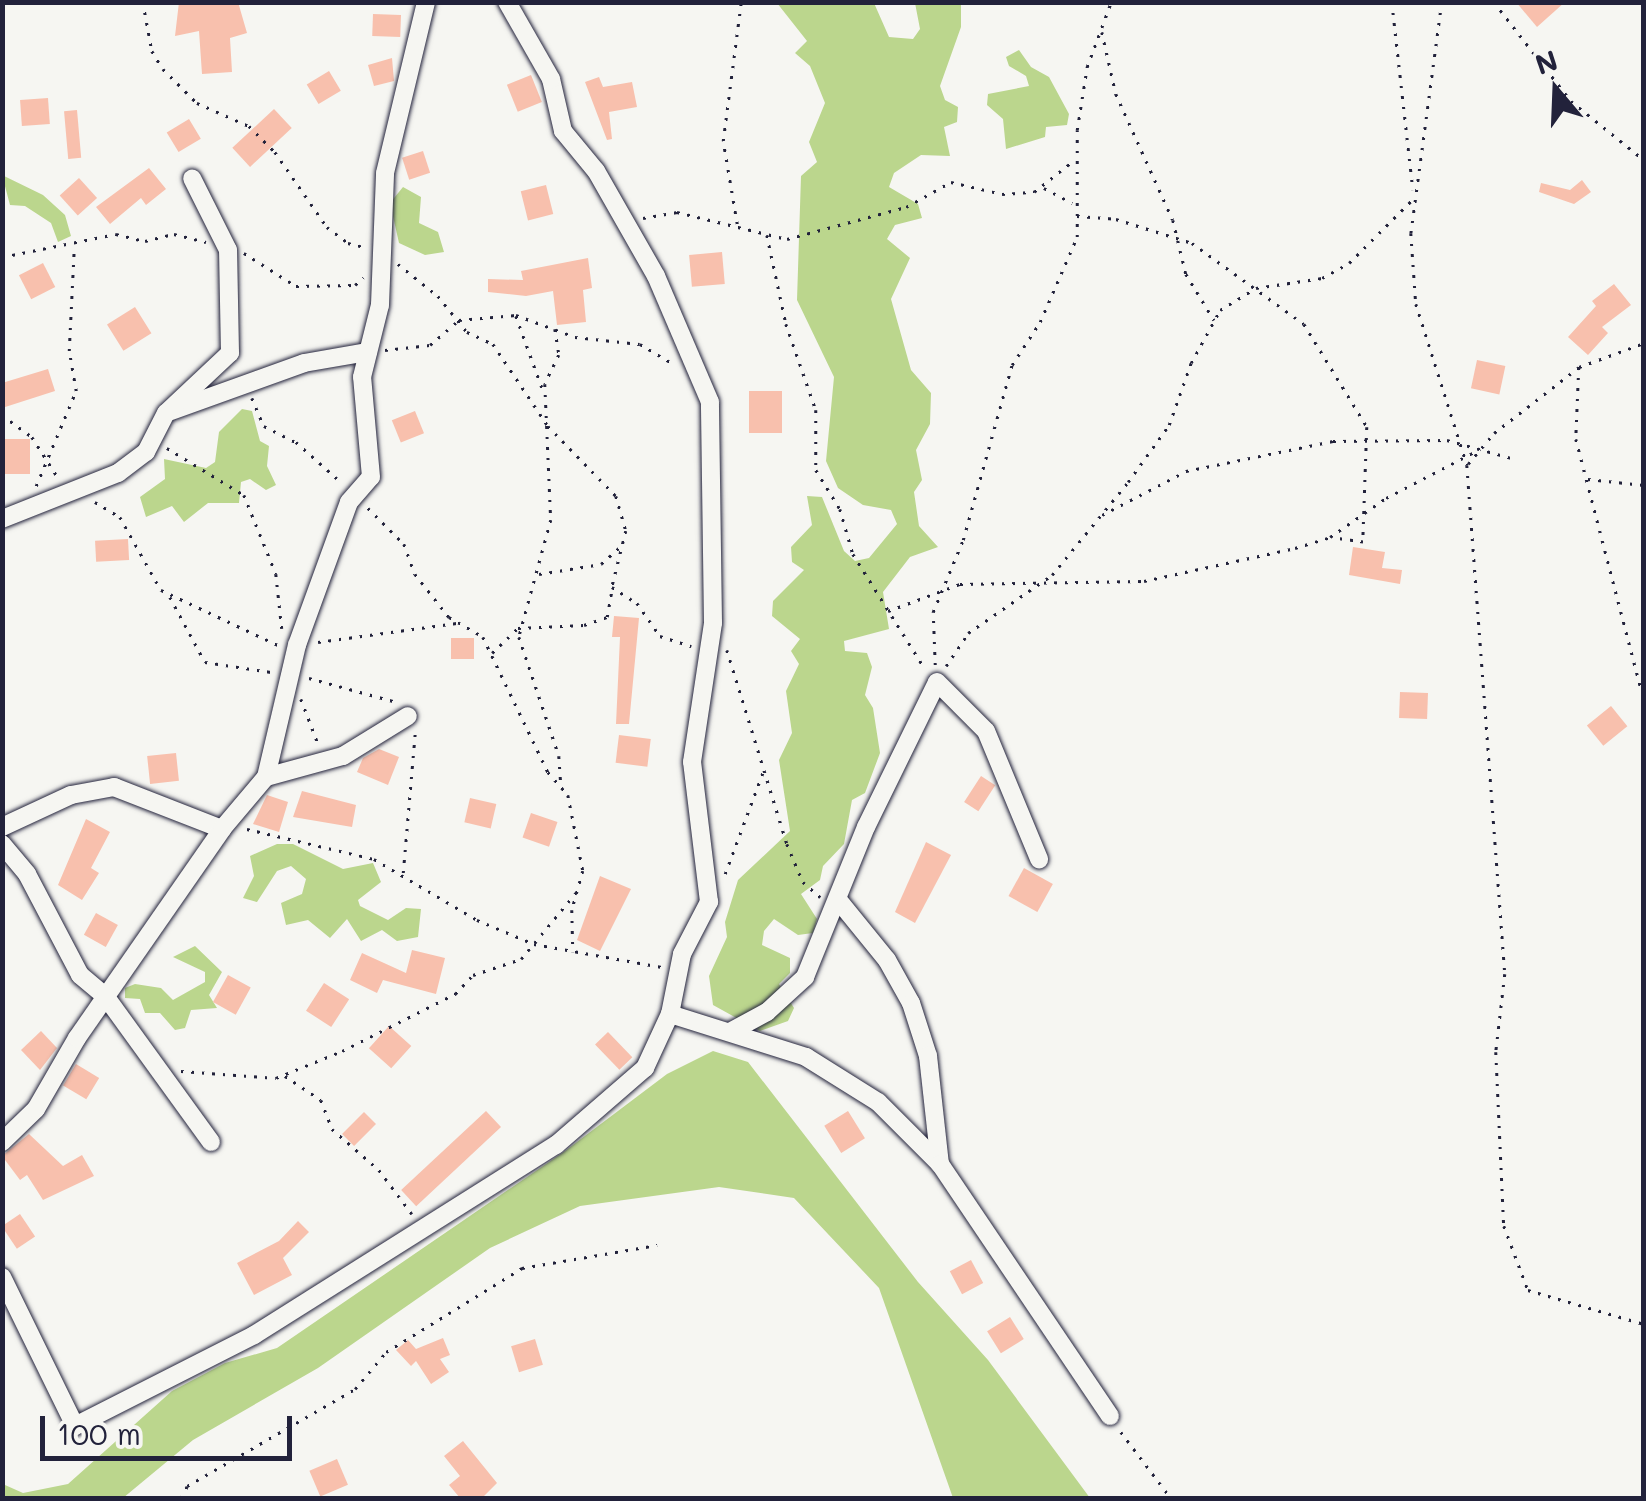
<!DOCTYPE html>
<style>
body{margin:0}
#map{position:relative;width:1646px;height:1501px;overflow:hidden;background:#f6f6f2;font-family:Mali,sans-serif}
div>[style]{position:absolute}
.green>*{inset:0;background:#bbd68d}
.building>*{inset:0;background:#f8c0ad;transform-origin:0 0}
.path>*{height:2.5px;margin-top:-1.25px;transform-origin:0;background:repeating-linear-gradient(90deg,#22223b 0 2.5px,transparent 0 10.5px)}
.roads{filter:drop-shadow(0 0 2px #22223b) drop-shadow(0 0 2px #22223b)}
.minor>*{height:18px;margin:-9px;padding:0 9px;transform-origin:9px;border-radius:9px;background:#f6f6f2}
span{translate:-50% -50%;white-space:nowrap;text-align:center;line-height:1.15;-webkit-text-stroke:8px #f6f6f2;paint-order:stroke}
.frame{position:absolute;inset:0;border:5px solid #22223b;pointer-events:none}
.north{position:absolute;left:1506px;top:40px;width:100px;height:100px;-webkit-text-stroke:8px #f6f6f2;paint-order:stroke;rotate:341deg;font-size:28px;font-weight:700;line-height:40px;text-align:center;color:#22223b}
.north::after{content:'';display:block;margin:auto;width:35px;height:45px;background:#22223b;clip-path:polygon(50% 0,100% 100%,50% 72%,0 100%)}
.scale{position:absolute;left:40px;top:1416px;width:252px;height:45px;box-sizing:border-box;border:5px solid #22223b;border-top:0;padding-left:12px;font-size:30px;line-height:35px;white-space:nowrap;color:#22223b;-webkit-text-stroke:8px #f6f6f2;paint-order:stroke}
</style>
<div id="map">
<div class="green">
<i style="clip-path:polygon(777px 3px,874px 3px,889px 37px,913px 39px,920px 29px,915px 3px,961px 3px,961px 27px,940px 86px,945px 100px,958px 107px,957px 122px,944px 127px,950px 156px,921px 155px,894px 173px,889px 187px,918px 204px,922px 218px,895px 225px,887px 239px,910px 258px,891px 299px,911px 370px,931px 393px,930px 424px,916px 450px,922px 480px,914px 492px,919px 526px,938px 547px,910px 557px,883px 592px,889px 629px,844px 641px,845px 651px,867px 653px,872px 667px,865px 695px,873px 708px,880px 753px,865px 793px,852px 800px,844px 844px,823px 866px,820px 880px,801px 894px,817px 919px,813px 933px,798px 935px,774px 919px,764px 931px,762px 945px,790px 958px,790px 973px,779px 984px,794px 1008px,788px 1021px,760px 1031px,713px 1005px,709px 976px,727px 937px,725px 922px,738px 880px,790px 831px,779px 760px,792px 733px,786px 691px,799px 664px,791px 651px,800px 639px,772px 616px,773px 601px,804px 570px,792px 562px,791px 547px,812px 525px,807px 496px,822px 497px,844px 551px,855px 561px,869px 558px,897px 524px,891px 510px,863px 505px,838px 488px,826px 461px,834px 377px,797px 300px,801px 176px,817px 162px,809px 142px,825px 103px,810px 66px,795px 53px,807px 41px)"></i>
<i style="clip-path:polygon(1019px 50px,1031px 67px,1049px 77px,1069px 114px,1067px 125px,1046px 127px,1045px 137px,1006px 149px,1003px 119px,987px 105px,988px 94px,1029px 86px,1026px 76px,1009px 66px,1006px 57px)"></i>
<i style="clip-path:polygon(2px 175px,43px 195px,65px 215px,71px 236px,58px 242px,51px 223px,25px 206px,10px 205px)"></i>
<i style="clip-path:polygon(403px 187px,421px 197px,419px 223px,438px 232px,444px 252px,425px 255px,399px 243px,390px 203px)"></i>
<i style="clip-path:polygon(242px 409px,252px 411px,260px 441px,269px 446px,267px 466px,276px 485px,266px 490px,250px 479px,241px 482px,239px 503px,208px 503px,184px 522px,172px 506px,146px 517px,140px 497px,165px 479px,164px 459px,206px 468px,215px 462px,219px 432px)"></i>
<i style="clip-path:polygon(277px 844px,293px 844px,343px 869px,373px 863px,381px 882px,358px 900px,360px 906px,388px 920px,406px 908px,421px 909px,418px 937px,397px 941px,382px 930px,361px 941px,347px 919px,330px 938px,308px 920px,286px 925px,281px 903px,302px 894px,306px 879px,291px 866px,277px 871px,257px 902px,243px 898px,254px 876px,250px 856px)"></i>
<i style="clip-path:polygon(195px 946px,222px 972px,209px 995px,217px 1008px,191px 1010px,185px 1028px,175px 1030px,160px 1013px,145px 1013px,140px 999px,125px 998px,125px 988px,135px 984px,161px 988px,173px 1000px,205px 982px,205px 972px,173px 957px)"></i>
<i style="clip-path:polygon(713px 1051px,748px 1062px,918px 1282px,988px 1360px,1090px 1498px,953px 1498px,879px 1288px,794px 1198px,719px 1187px,580px 1206px,490px 1248px,318px 1368px,193px 1440px,123px 1498px,3px 1498px,5px 1485px,23px 1493px,68px 1484px,172px 1391px,225px 1363px,277px 1348px,565px 1151px,667px 1074px)"></i>
</div>
<div class="building">
<i style="clip-path:polygon(179px 2px,238px 2px,247px 33px,230px 38px,232px 72px,202px 74px,199px 31px,175px 36px)"></i>
<i style="clip-path:polygon(1516px 2px,1565px 2px,1537px 27px)"></i>
<i style="left:373px;top:14px;width:28px;height:22px;rotate:2deg"></i>
<i style="clip-path:polygon(392px 58px,394px 81px,374px 86px,368px 65px)"></i>
<i style="left:329px;top:71px;width:23px;height:26px;rotate:59deg"></i>
<i style="left:531px;top:75px;width:29px;height:26px;rotate:68deg"></i>
<i style="clip-path:polygon(599px 77px,603px 87px,632px 82px,637px 107px,609px 112px,612px 139px,607px 140px,585px 82px)"></i>
<i style="left:48px;top:98px;width:26px;height:28px;rotate:86deg"></i>
<i style="left:274px;top:109px;width:26px;height:57px;rotate:47deg"></i>
<i style="left:77px;top:110px;width:48px;height:13px;rotate:85deg"></i>
<i style="left:189px;top:119px;width:23px;height:26px;rotate:59deg"></i>
<i style="left:423px;top:151px;width:23px;height:22px;rotate:72deg"></i>
<i style="clip-path:polygon(149px 168px,166px 189px,146px 205px,141px 198px,110px 224px,96px 207px)"></i>
<i style="left:79px;top:178px;width:27px;height:26px;rotate:48deg"></i>
<i style="clip-path:polygon(1582px 180px,1591px 192px,1574px 204px,1539px 192px,1541px 183px,1570px 190px)"></i>
<i style="left:546px;top:185px;width:30px;height:26px;rotate:76deg"></i>
<i style="left:722px;top:252px;width:32px;height:33px;rotate:85deg"></i>
<i style="clip-path:polygon(588px 258px,592px 288px,583px 290px,586px 322px,557px 325px,553px 291px,526px 296px,488px 292px,488px 279px,523px 280px,521px 271px)"></i>
<i style="left:43px;top:263px;width:27px;height:27px;rotate:63deg"></i>
<i style="clip-path:polygon(1614px 284px,1631px 305px,1602px 327px,1608px 333px,1588px 355px,1568px 337px,1596px 306px,1592px 301px)"></i>
<i style="left:135px;top:307px;width:31px;height:33px;rotate:58deg"></i>
<i style="left:1477px;top:360px;width:29px;height:29px;rotate:12deg"></i>
<i style="clip-path:polygon(48px 369px,55px 391px,2px 408px,2px 383px)"></i>
<i style="left:749px;top:391px;width:33px;height:42px"></i>
<i style="left:415px;top:411px;width:24px;height:25px;rotate:68deg"></i>
<i style="left:2px;top:439px;width:28px;height:35px"></i>
<i style="left:128px;top:539px;width:21px;height:33px;rotate:87deg"></i>
<i style="clip-path:polygon(1353px 547px,1385px 552px,1382px 568px,1402px 570px,1400px 584px,1349px 575px)"></i>
<i style="clip-path:polygon(614px 616px,639px 618px,629px 724px,616px 724px,620px 637px,612px 637px)"></i>
<i style="left:451px;top:638px;width:23px;height:21px"></i>
<i style="left:1400px;top:692px;width:28px;height:26px;rotate:2deg"></i>
<i style="left:1611px;top:706px;width:26px;height:31px;rotate:51deg"></i>
<i style="left:619px;top:735px;width:32px;height:28px;rotate:7deg"></i>
<i style="clip-path:polygon(379px 749px,399px 757px,388px 785px,357px 772px,363px 758px)"></i>
<i style="left:176px;top:753px;width:28px;height:29px;rotate:84deg"></i>
<i style="left:981px;top:776px;width:17px;height:31px;rotate:33deg"></i>
<i style="clip-path:polygon(302px 791px,356px 805px,352px 827px,293px 817px)"></i>
<i style="clip-path:polygon(267px 795px,288px 802px,279px 832px,253px 824px)"></i>
<i style="left:470px;top:798px;width:27px;height:25px;rotate:13deg"></i>
<i style="left:531px;top:813px;width:28px;height:26px;rotate:19deg"></i>
<i style="clip-path:polygon(86px 819px,110px 832px,91px 868px,99px 873px,82px 900px,58px 885px)"></i>
<i style="clip-path:polygon(926px 842px,951px 855px,915px 923px,895px 912px)"></i>
<i style="left:1024px;top:868px;width:33px;height:32px;rotate:29deg"></i>
<i style="clip-path:polygon(600px 876px,631px 889px,600px 951px,577px 940px)"></i>
<i style="left:96px;top:913px;width:25px;height:25px;rotate:29deg"></i>
<i style="clip-path:polygon(412px 950px,445px 958px,436px 994px,383px 980px,377px 993px,350px 980px,362px 953px,406px 973px)"></i>
<i style="left:228px;top:975px;width:26px;height:31px;rotate:29deg"></i>
<i style="left:324px;top:983px;width:30px;height:33px;rotate:33deg"></i>
<i style="left:389px;top:1026px;width:30px;height:30px;rotate:42deg"></i>
<i style="clip-path:polygon(41px 1031px,57px 1048px,40px 1070px,21px 1050px)"></i>
<i style="left:608px;top:1032px;width:35px;height:18px;rotate:46deg"></i>
<i style="left:76px;top:1064px;width:27px;height:25px;rotate:31deg"></i>
<i style="left:486px;top:1111px;width:22px;height:116px;rotate:47deg"></i>
<i style="left:848px;top:1111px;width:32px;height:28px;rotate:58deg"></i>
<i style="left:364px;top:1112px;width:17px;height:31px;rotate:45deg"></i>
<i style="clip-path:polygon(29px 1134px,63px 1166px,82px 1155px,94px 1176px,43px 1200px,27px 1175px,20px 1180px,2px 1156px)"></i>
<i style="left:20px;top:1214px;width:27px;height:22px;rotate:56deg"></i>
<i style="clip-path:polygon(298px 1221px,309px 1232px,283px 1258px,292px 1275px,254px 1295px,237px 1263px,279px 1241px)"></i>
<i style="left:971px;top:1260px;width:26px;height:24px;rotate:62deg"></i>
<i style="left:1010px;top:1317px;width:26px;height:27px;rotate:58deg"></i>
<i style="clip-path:polygon(443px 1338px,450px 1355px,440px 1359px,449px 1372px,431px 1384px,416px 1361px,411px 1366px,396px 1350px,408px 1340px,416px 1349px)"></i>
<i style="left:535px;top:1339px;width:27px;height:25px;rotate:73deg"></i>
<i style="clip-path:polygon(463px 1441px,497px 1483px,482px 1498px,460px 1498px,449px 1485px,460px 1476px,444px 1456px)"></i>
<i style="left:337px;top:1459px;width:28px;height:30px;rotate:67deg"></i>
</div>
<div class="path">
<i style="left:143px;top:2px;width:50px;rotate:79.6deg"></i>
<i style="left:152px;top:51px;width:21px;rotate:59deg"></i>
<i style="left:163px;top:69px;width:48px;rotate:45deg"></i>
<i style="left:197px;top:103px;width:57px;rotate:23.9deg"></i>
<i style="left:249px;top:126px;width:37px;rotate:45deg"></i>
<i style="left:275px;top:152px;width:91px;rotate:55.3deg"></i>
<i style="left:327px;top:227px;width:26px;rotate:37deg"></i>
<i style="left:348px;top:243px;width:16px;rotate:14deg"></i>
<i style="left:1392px;top:2px;width:189px;rotate:83.6deg"></i>
<i style="left:1442px;top:2px;width:233px;rotate:97.6deg"></i>
<i style="left:1411px;top:233px;width:71px;rotate:86deg"></i>
<i style="left:1416px;top:304px;width:169px;rotate:72.4deg"></i>
<i style="left:1467px;top:465px;width:510px;rotate:85.73deg"></i>
<i style="left:1505px;top:974px;width:79px;rotate:96.6deg"></i>
<i style="left:1496px;top:1052px;width:174px;rotate:87.4deg"></i>
<i style="left:1504px;top:1226px;width:68px;rotate:69.4deg"></i>
<i style="left:1528px;top:1290px;width:121px;rotate:16.3deg"></i>
<i style="left:1494px;top:2px;width:125px;rotate:52.1deg"></i>
<i style="left:1571px;top:101px;width:94px;rotate:38.9deg"></i>
<i style="left:1102px;top:32px;width:64px;rotate:77.3deg"></i>
<i style="left:1116px;top:94px;width:138px;rotate:65.7deg"></i>
<i style="left:1173px;top:220px;width:56px;rotate:76.5deg"></i>
<i style="left:1186px;top:274px;width:54px;rotate:58.7deg"></i>
<i style="left:1044px;top:188px;width:32px;rotate:28deg"></i>
<i style="left:1077px;top:216px;width:39px;rotate:4deg"></i>
<i style="left:1116px;top:219px;width:80px;rotate:17.5deg"></i>
<i style="left:1192px;top:243px;width:138px;rotate:35.9deg"></i>
<i style="left:1304px;top:324px;width:121px;rotate:58.5deg"></i>
<i style="left:1367px;top:427px;width:115px;rotate:92deg"></i>
<i style="left:1363px;top:542px;width:29px;rotate:-172deg"></i>
<i style="left:643px;top:218px;width:35px;rotate:-10deg"></i>
<i style="left:677px;top:212px;width:113px;rotate:13.8deg"></i>
<i style="left:787px;top:239px;width:123px;rotate:-15.1deg"></i>
<i style="left:906px;top:207px;width:51px;rotate:-29.1deg"></i>
<i style="left:951px;top:182px;width:52px;rotate:13.2deg"></i>
<i style="left:1002px;top:194px;width:32px;rotate:-4deg"></i>
<i style="left:1034px;top:192px;width:50px;rotate:-38.5deg"></i>
<i style="left:737px;top:224px;width:84px;rotate:-99.6deg"></i>
<i style="left:723px;top:141px;width:140px;rotate:-82.6deg"></i>
<i style="left:767px;top:235px;width:91px;rotate:77.9deg"></i>
<i style="left:786px;top:324px;width:91px;rotate:70.8deg"></i>
<i style="left:816px;top:410px;width:60px;rotate:90deg"></i>
<i style="left:816px;top:470px;width:46px;rotate:58.4deg"></i>
<i style="left:840px;top:509px;width:47px;rotate:73.9deg"></i>
<i style="left:853px;top:554px;width:136px;rotate:57.9deg"></i>
<i style="left:244px;top:253px;width:62px;rotate:32.4deg"></i>
<i style="left:296px;top:286px;width:59px;rotate:-1deg"></i>
<i style="left:355px;top:285px;width:11px;rotate:-41deg"></i>
<i style="left:2px;top:257px;width:116px;rotate:-11.4deg"></i>
<i style="left:116px;top:234px;width:30px;rotate:14deg"></i>
<i style="left:145px;top:241px;width:30px;rotate:-14deg"></i>
<i style="left:174px;top:234px;width:33px;rotate:14deg"></i>
<i style="left:398px;top:264px;width:51px;rotate:38.7deg"></i>
<i style="left:438px;top:296px;width:46px;rotate:51.1deg"></i>
<i style="left:467px;top:332px;width:29px;rotate:25deg"></i>
<i style="left:493px;top:344px;width:99px;rotate:56.1deg"></i>
<i style="left:548px;top:426px;width:98px;rotate:45.8deg"></i>
<i style="left:616px;top:496px;width:36px;rotate:74deg"></i>
<i style="left:626px;top:531px;width:58px;rotate:104deg"></i>
<i style="left:612px;top:587px;width:30px;rotate:33deg"></i>
<i style="left:637px;top:603px;width:40px;rotate:55.1deg"></i>
<i style="left:660px;top:636px;width:33px;rotate:18deg"></i>
<i style="left:516px;top:316px;width:82px;rotate:70deg"></i>
<i style="left:555px;top:329px;width:26px;rotate:81deg"></i>
<i style="left:559px;top:355px;width:32px;rotate:116deg"></i>
<i style="left:545px;top:384px;width:136px;rotate:87.5deg"></i>
<i style="left:551px;top:520px;width:121px;rotate:105.3deg"></i>
<i style="left:519px;top:637px;width:126px;rotate:71.4deg"></i>
<i style="left:559px;top:756px;width:29px;rotate:86deg"></i>
<i style="left:385px;top:350px;width:45px;rotate:-6.3deg"></i>
<i style="left:430px;top:345px;width:38px;rotate:-41deg"></i>
<i style="left:459px;top:320px;width:57px;rotate:-5deg"></i>
<i style="left:516px;top:315px;width:63px;rotate:20.4deg"></i>
<i style="left:575px;top:337px;width:65px;rotate:6.1deg"></i>
<i style="left:640px;top:344px;width:41px;rotate:31deg"></i>
<i style="left:1579px;top:367px;width:72px;rotate:92.4deg"></i>
<i style="left:1576px;top:439px;width:257px;rotate:75.4deg"></i>
<i style="left:252px;top:398px;width:30px;rotate:67deg"></i>
<i style="left:264px;top:426px;width:36px;rotate:27deg"></i>
<i style="left:296px;top:442px;width:60px;rotate:41.6deg"></i>
<i style="left:2px;top:415px;width:37px;rotate:36deg"></i>
<i style="left:32px;top:437px;width:46px;rotate:57.3deg"></i>
<i style="left:167px;top:448px;width:90px;rotate:31.4deg"></i>
<i style="left:244px;top:495px;width:85px;rotate:67.9deg"></i>
<i style="left:276px;top:574px;width:55px;rotate:83.8deg"></i>
<i style="left:1468px;top:464px;width:40px;rotate:-50deg"></i>
<i style="left:1494px;top:433px;width:108px;rotate:-37.8deg"></i>
<i style="left:1579px;top:367px;width:69px;rotate:-20.3deg"></i>
<i style="left:1588px;top:479px;width:56px;rotate:6.1deg"></i>
<i style="left:36px;top:486px;width:103px;rotate:-67.2deg"></i>
<i style="left:76px;top:391px;width:41px;rotate:-99.9deg"></i>
<i style="left:69px;top:351px;width:103px;rotate:-87.2deg"></i>
<i style="left:95px;top:502px;width:29px;rotate:31deg"></i>
<i style="left:120px;top:517px;width:84px;rotate:60.7deg"></i>
<i style="left:161px;top:590px;width:132px;rotate:25.2deg"></i>
<i style="left:368px;top:508px;width:51px;rotate:45deg"></i>
<i style="left:404px;top:544px;width:32px;rotate:70deg"></i>
<i style="left:415px;top:574px;width:55px;rotate:51.7deg"></i>
<i style="left:449px;top:617px;width:39px;rotate:30deg"></i>
<i style="left:483px;top:637px;width:150px;rotate:64.3deg"></i>
<i style="left:548px;top:772px;width:30px;rotate:49deg"></i>
<i style="left:568px;top:795px;width:77px;rotate:78.8deg"></i>
<i style="left:583px;top:871px;width:41px;rotate:105.8deg"></i>
<i style="left:572px;top:910px;width:42px;rotate:88.6deg"></i>
<i style="left:1102px;top:515px;width:95px;rotate:-27.6deg"></i>
<i style="left:1186px;top:471px;width:150px;rotate:-11.5deg"></i>
<i style="left:1333px;top:441px;width:114px;rotate:-0.5deg"></i>
<i style="left:1447px;top:440px;width:71px;rotate:15.6deg"></i>
<i style="left:539px;top:574px;width:63px;rotate:-9.2deg"></i>
<i style="left:601px;top:564px;width:24px;rotate:-42deg"></i>
<i style="left:170px;top:597px;width:74px;rotate:61.7deg"></i>
<i style="left:205px;top:662px;width:67px;rotate:8.6deg"></i>
<i style="left:888px;top:611px;width:77px;rotate:-20.6deg"></i>
<i style="left:960px;top:584px;width:184px;rotate:-0.9deg"></i>
<i style="left:1144px;top:581px;width:155px;rotate:-12.3deg"></i>
<i style="left:1295px;top:548px;width:37px;rotate:-17deg"></i>
<i style="left:1330px;top:537px;width:68px;rotate:-34.9deg"></i>
<i style="left:1386px;top:498px;width:106px;rotate:-27.5deg"></i>
<i style="left:318px;top:642px;width:140px;rotate:-7.8deg"></i>
<i style="left:727px;top:650px;width:203px;rotate:72.8deg"></i>
<i style="left:787px;top:844px;width:41px;rotate:67.2deg"></i>
<i style="left:803px;top:882px;width:23px;rotate:41deg"></i>
<i style="left:492px;top:653px;width:36px;rotate:-44deg"></i>
<i style="left:518px;top:628px;width:66px;rotate:-2.6deg"></i>
<i style="left:584px;top:625px;width:24px;rotate:-19deg"></i>
<i style="left:607px;top:617px;width:29px;rotate:-80deg"></i>
<i style="left:935px;top:665px;width:53px;rotate:-92.2deg"></i>
<i style="left:933px;top:612px;width:78px;rotate:-67.4deg"></i>
<i style="left:963px;top:540px;width:182px;rotate:-74.4deg"></i>
<i style="left:1012px;top:365px;width:51px;rotate:-56.9deg"></i>
<i style="left:1040px;top:322px;width:93px;rotate:-66.5deg"></i>
<i style="left:1077px;top:237px;width:107px;rotate:-90deg"></i>
<i style="left:1077px;top:130px;width:64px;rotate:-81deg"></i>
<i style="left:1087px;top:67px;width:69px;rotate:-69.7deg"></i>
<i style="left:946px;top:666px;width:40px;rotate:-56deg"></i>
<i style="left:968px;top:633px;width:102px;rotate:-34.6deg"></i>
<i style="left:1052px;top:575px;width:120px;rotate:-50.7deg"></i>
<i style="left:1128px;top:482px;width:70px;rotate:-54.3deg"></i>
<i style="left:1169px;top:425px;width:66px;rotate:-70.5deg"></i>
<i style="left:1191px;top:363px;width:60px;rotate:-61.3deg"></i>
<i style="left:1220px;top:310px;width:42px;rotate:-31.4deg"></i>
<i style="left:1256px;top:288px;width:67px;rotate:-8.6deg"></i>
<i style="left:1322px;top:278px;width:31px;rotate:-29deg"></i>
<i style="left:1349px;top:263px;width:92px;rotate:-45deg"></i>
<i style="left:309px;top:678px;width:91px;rotate:15.3deg"></i>
<i style="left:301px;top:699px;width:50px;rotate:69deg"></i>
<i style="left:247px;top:829px;width:130px;rotate:13.3deg"></i>
<i style="left:374px;top:859px;width:120px;rotate:30.6deg"></i>
<i style="left:477px;top:920px;width:62px;rotate:22.8deg"></i>
<i style="left:534px;top:944px;width:130px;rotate:10.2deg"></i>
<i style="left:403px;top:873px;width:141px;rotate:-85.1deg"></i>
<i style="left:725px;top:874px;width:112px;rotate:-69.6deg"></i>
<i style="left:181px;top:1071px;width:95px;rotate:4.2deg"></i>
<i style="left:276px;top:1078px;width:71px;rotate:-22.2deg"></i>
<i style="left:342px;top:1051px;width:127px;rotate:-26.8deg"></i>
<i style="left:455px;top:994px;width:26px;rotate:-47deg"></i>
<i style="left:473px;top:975px;width:51px;rotate:-18.4deg"></i>
<i style="left:521px;top:959px;width:89px;rotate:-50.4deg"></i>
<i style="left:285px;top:1076px;width:43px;rotate:33.7deg"></i>
<i style="left:321px;top:1100px;width:31px;rotate:69deg"></i>
<i style="left:332px;top:1129px;width:62px;rotate:41.1deg"></i>
<i style="left:379px;top:1170px;width:55px;rotate:53.1deg"></i>
<i style="left:1121px;top:1432px;width:83px;rotate:52.9deg"></i>
<i style="left:181px;top:1498px;width:13px;rotate:-63deg"></i>
<i style="left:187px;top:1486px;width:194px;rotate:-30deg"></i>
<i style="left:355px;top:1389px;width:48px;rotate:-50deg"></i>
<i style="left:386px;top:1352px;width:160px;rotate:-31.7deg"></i>
<i style="left:522px;top:1268px;width:137px;rotate:-9.7deg"></i>
</div>
<div class="roads">
<div class="minor">
<i style="left:171px;top:411px;width:141px;rotate:-19.8deg"></i>
<i style="left:304px;top:363px;width:65px;rotate:-9.8deg"></i>
<i style="left:2px;top:519px;width:125px;rotate:-21.6deg"></i>
<i style="left:118px;top:473px;width:35px;rotate:-37deg"></i>
<i style="left:146px;top:452px;width:44px;rotate:-62.9deg"></i>
<i style="left:166px;top:413px;width:88px;rotate:-43.2deg"></i>
<i style="left:230px;top:353px;width:103px;rotate:-91.1deg"></i>
<i style="left:228px;top:250px;width:80px;rotate:-116.6deg"></i>
<i style="left:266px;top:777px;width:136px;rotate:-76.8deg"></i>
<i style="left:297px;top:645px;width:152px;rotate:-70deg"></i>
<i style="left:349px;top:502px;width:33px;rotate:-49deg"></i>
<i style="left:371px;top:477px;width:100px;rotate:-95.1deg"></i>
<i style="left:362px;top:377px;width:74px;rotate:-76deg"></i>
<i style="left:380px;top:305px;width:132px;rotate:-87.8deg"></i>
<i style="left:385px;top:173px;width:176px;rotate:-76.5deg"></i>
<i style="left:2px;top:827px;width:76px;rotate:-24.9deg"></i>
<i style="left:71px;top:795px;width:44px;rotate:-10.5deg"></i>
<i style="left:114px;top:787px;width:116px;rotate:21.3deg"></i>
<i style="left:2px;top:844px;width:39px;rotate:50deg"></i>
<i style="left:27px;top:874px;width:114px;rotate:62.3deg"></i>
<i style="left:80px;top:975px;width:34px;rotate:40deg"></i>
<i style="left:106px;top:997px;width:179px;rotate:54.1deg"></i>
<i style="left:839px;top:901px;width:76px;rotate:50.9deg"></i>
<i style="left:887px;top:960px;width:49px;rotate:60.8deg"></i>
<i style="left:911px;top:1003px;width:56px;rotate:72.2deg"></i>
<i style="left:928px;top:1056px;width:109px;rotate:83.7deg"></i>
<i style="left:670px;top:1014px;width:143px;rotate:17.5deg"></i>
<i style="left:806px;top:1057px;width:85px;rotate:32deg"></i>
<i style="left:878px;top:1102px;width:88px;rotate:45deg"></i>
<i style="left:940px;top:1164px;width:304px;rotate:56deg"></i>
<i style="left:730px;top:1032px;width:42px;rotate:-28.4deg"></i>
<i style="left:767px;top:1012px;width:52px;rotate:-42.6deg"></i>
<i style="left:805px;top:977px;width:162px;rotate:-67.9deg"></i>
<i style="left:866px;top:827px;width:161px;rotate:-63.9deg"></i>
<i style="left:937px;top:682px;width:69px;rotate:45deg"></i>
<i style="left:986px;top:731px;width:139px;rotate:67.5deg"></i>
<i style="left:2px;top:1142px;width:47px;rotate:-44.1deg"></i>
<i style="left:36px;top:1109px;width:82px;rotate:-60deg"></i>
<i style="left:77px;top:1038px;width:254px;rotate:-55.2deg"></i>
<i style="left:222px;top:829px;width:68px;rotate:-49.8deg"></i>
<i style="left:266px;top:777px;width:80px;rotate:-15.3deg"></i>
<i style="left:343px;top:756px;width:76px;rotate:-31.6deg"></i>
<i style="left:2px;top:1277px;width:166px;rotate:63.9deg"></i>
<i style="left:75px;top:1426px;width:201px;rotate:-26.9deg"></i>
<i style="left:254px;top:1335px;width:357px;rotate:-32.2deg"></i>
<i style="left:556px;top:1145px;width:118px;rotate:-40.9deg"></i>
<i style="left:645px;top:1068px;width:60px;rotate:-65.2deg"></i>
<i style="left:670px;top:1014px;width:61px;rotate:-78.7deg"></i>
<i style="left:682px;top:954px;width:59px;rotate:-62.6deg"></i>
<i style="left:709px;top:902px;width:141px;rotate:-96.9deg"></i>
<i style="left:692px;top:762px;width:141px;rotate:-81.4deg"></i>
<i style="left:713px;top:623px;width:221px;rotate:-90.8deg"></i>
<i style="left:710px;top:402px;width:137px;rotate:-113.2deg"></i>
<i style="left:656px;top:276px;width:121px;rotate:-119.7deg"></i>
<i style="left:596px;top:171px;width:52px;rotate:-129.5deg"></i>
<i style="left:563px;top:131px;width:53px;rotate:-103deg"></i>
<i style="left:551px;top:79px;width:89px;rotate:-119.7deg"></i>
</div>
</div>
<div class="frame"></div>
<div class="north">N</div>
<div class="scale">100 m</div>
</div>
